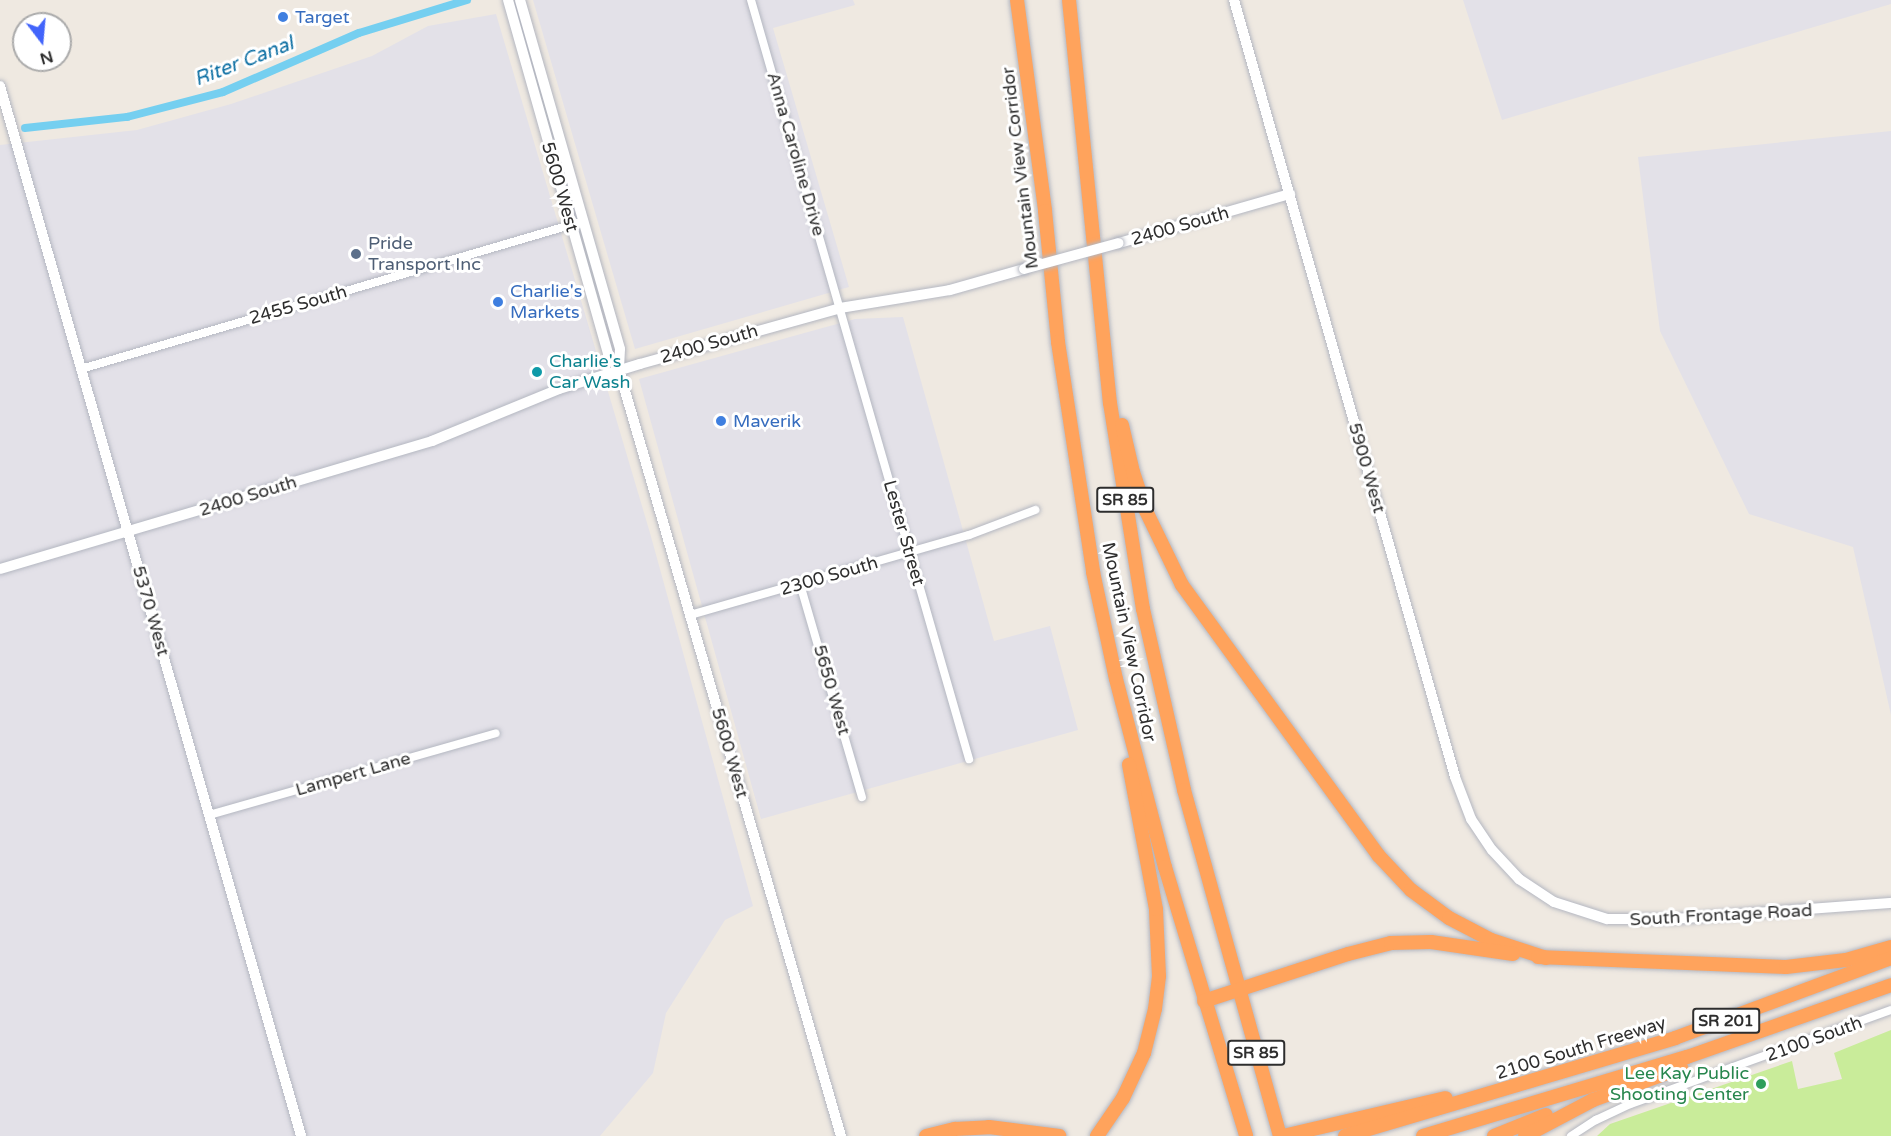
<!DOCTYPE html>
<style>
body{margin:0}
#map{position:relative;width:1891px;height:1136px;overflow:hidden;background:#efe9e1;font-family:"Varela Round",sans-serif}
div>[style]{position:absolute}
.industrial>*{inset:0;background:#e3e1e8}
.pitch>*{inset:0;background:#c9ec9a}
.canal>*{height:8px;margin:-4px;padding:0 4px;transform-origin:4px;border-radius:4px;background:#75cff0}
.roads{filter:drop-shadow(0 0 2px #b4b7c1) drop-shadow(0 0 2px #b4b7c1)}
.street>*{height:8px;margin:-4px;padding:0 4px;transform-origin:4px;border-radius:4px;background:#fff}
.secondary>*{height:10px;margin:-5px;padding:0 5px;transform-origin:5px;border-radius:5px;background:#fff}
.highway>*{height:14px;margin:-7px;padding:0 7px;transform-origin:7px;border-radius:7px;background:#ffa35c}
.bridges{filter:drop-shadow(0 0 2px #b4b7c1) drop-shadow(0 0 2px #b4b7c1)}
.secondary-bridge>*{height:10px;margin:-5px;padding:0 5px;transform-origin:5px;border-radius:5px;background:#fff}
.dots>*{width:16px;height:16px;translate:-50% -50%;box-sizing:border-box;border:3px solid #fff;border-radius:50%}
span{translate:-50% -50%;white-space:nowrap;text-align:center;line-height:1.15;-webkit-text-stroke:6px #fff;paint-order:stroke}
.shield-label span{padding:2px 4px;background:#fff;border:2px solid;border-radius:4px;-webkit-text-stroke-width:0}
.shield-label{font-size:16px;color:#2e2e2e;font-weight:700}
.shop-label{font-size:18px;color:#366cbe}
.left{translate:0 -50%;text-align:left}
.street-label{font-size:18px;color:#2e2e2e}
.service-label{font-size:18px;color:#4e5e75}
.culture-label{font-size:18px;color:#0d838f}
.leisure-label{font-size:18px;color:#27864d}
.right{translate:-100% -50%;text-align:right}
.water-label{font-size:20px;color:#0d6fa3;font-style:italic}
.north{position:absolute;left:12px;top:12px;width:60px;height:60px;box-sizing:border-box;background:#fff;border:2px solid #ababab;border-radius:50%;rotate:164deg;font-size:16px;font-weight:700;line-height:24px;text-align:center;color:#2e2e2e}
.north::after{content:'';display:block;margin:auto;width:21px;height:27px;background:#4264fb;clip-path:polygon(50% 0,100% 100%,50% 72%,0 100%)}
</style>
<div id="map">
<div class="industrial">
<i style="clip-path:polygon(533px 0,853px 0,855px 5px,773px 28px,849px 287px,635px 349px)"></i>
<i style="clip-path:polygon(1463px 0,1891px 0,1891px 4px,1502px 120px)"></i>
<i style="clip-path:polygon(496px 14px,650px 533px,753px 906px,725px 920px,666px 1013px,653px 1073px,600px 1136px,0 1136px,0 145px,137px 130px,231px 104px,372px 56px,428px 26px)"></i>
<i style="clip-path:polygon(1891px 131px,1891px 715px,1853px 547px,1749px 514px,1660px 331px,1638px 157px)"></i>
<i style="clip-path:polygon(903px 317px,994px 641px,1050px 626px,1078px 730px,761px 819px,639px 379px,855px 319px)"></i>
</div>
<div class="pitch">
<i style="clip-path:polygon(1891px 1030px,1891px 1136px,1597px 1136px,1610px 1124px,1792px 1061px,1798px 1089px,1842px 1079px,1834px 1053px)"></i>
</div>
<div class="canal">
<i style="left:25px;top:128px;width:103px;rotate:-6.2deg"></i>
<i style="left:127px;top:117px;width:99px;rotate:-14.6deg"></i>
<i style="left:223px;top:92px;width:148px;rotate:-23.5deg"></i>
<i style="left:359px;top:33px;width:113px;rotate:-17deg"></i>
</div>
<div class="roads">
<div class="street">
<i style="left:751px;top:0;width:790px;rotate:73.97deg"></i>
<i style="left:81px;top:369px;width:524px;rotate:-16.4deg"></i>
<i style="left:800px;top:584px;width:222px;rotate:73.8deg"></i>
<i style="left:690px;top:615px;width:290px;rotate:-16deg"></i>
<i style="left:969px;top:535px;width:71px;rotate:-20.7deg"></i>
<i style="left:209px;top:815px;width:298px;rotate:-15.9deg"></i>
<i style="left:1571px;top:1136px;width:30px;rotate:-33deg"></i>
<i style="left:1596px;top:1120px;width:38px;rotate:-25deg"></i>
<i style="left:1631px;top:1104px;width:276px;rotate:-19.9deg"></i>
</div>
<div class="secondary">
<i style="left:508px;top:0;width:368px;rotate:74.2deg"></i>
<i style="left:608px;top:354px;width:19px;rotate:55deg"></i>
<i style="left:520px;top:0;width:363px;rotate:74deg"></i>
<i style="left:620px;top:349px;width:21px;rotate:93deg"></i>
<i style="left:619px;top:370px;width:798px;rotate:73.84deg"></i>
<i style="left:1234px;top:0;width:808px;rotate:74.12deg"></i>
<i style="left:1455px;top:777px;width:45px;rotate:69.1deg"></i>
<i style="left:1471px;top:819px;width:37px;rotate:56deg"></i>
<i style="left:1492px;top:850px;width:40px;rotate:47deg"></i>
<i style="left:1519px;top:879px;width:42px;rotate:33.3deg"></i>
<i style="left:1554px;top:902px;width:56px;rotate:17.8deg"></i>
<i style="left:1607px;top:919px;width:66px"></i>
<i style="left:1673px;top:919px;width:219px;rotate:-4.2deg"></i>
<i style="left:0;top:86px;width:1092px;rotate:74deg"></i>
<i style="left:1119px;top:243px;width:178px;rotate:-16deg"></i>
<i style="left:0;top:569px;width:451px;rotate:-16.5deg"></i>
<i style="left:432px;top:441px;width:137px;rotate:-22.3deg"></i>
<i style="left:559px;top:389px;width:85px;rotate:-17.2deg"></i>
<i style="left:640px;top:364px;width:208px;rotate:-15.6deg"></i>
<i style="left:840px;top:308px;width:111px;rotate:-9.3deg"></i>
<i style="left:950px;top:290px;width:77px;rotate:-15.8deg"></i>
</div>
<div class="highway">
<i style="left:1017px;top:0;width:213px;rotate:82.4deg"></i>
<i style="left:1045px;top:211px;width:132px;rotate:84.3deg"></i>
<i style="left:1058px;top:342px;width:233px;rotate:81.3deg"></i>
<i style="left:1093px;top:572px;width:109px;rotate:77.9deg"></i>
<i style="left:1116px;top:679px;width:194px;rotate:75.4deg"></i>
<i style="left:1165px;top:867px;width:281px;rotate:73.2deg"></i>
<i style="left:1069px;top:0;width:405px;rotate:84.2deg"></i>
<i style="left:1110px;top:403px;width:209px;rotate:80.9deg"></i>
<i style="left:1143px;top:609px;width:186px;rotate:77.2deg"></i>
<i style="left:1184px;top:790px;width:359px;rotate:74.5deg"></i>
<i style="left:1122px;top:425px;width:48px;rotate:76.8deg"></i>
<i style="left:1133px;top:472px;width:41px;rotate:71.6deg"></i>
<i style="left:1146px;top:511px;width:82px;rotate:64.1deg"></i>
<i style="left:1182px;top:585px;width:334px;rotate:54deg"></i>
<i style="left:1378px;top:855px;width:48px;rotate:46.7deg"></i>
<i style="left:1411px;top:890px;width:47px;rotate:36.4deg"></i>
<i style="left:1449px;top:918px;width:47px;rotate:27.6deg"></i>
<i style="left:1491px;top:940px;width:58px;rotate:18.1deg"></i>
<i style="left:1538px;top:957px;width:248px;rotate:2.3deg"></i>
<i style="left:1786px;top:967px;width:60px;rotate:-6.7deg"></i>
<i style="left:1846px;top:960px;width:47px;rotate:-16.1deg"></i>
<i style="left:1204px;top:1001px;width:151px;rotate:-18.1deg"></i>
<i style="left:1348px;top:954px;width:44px;rotate:-14.3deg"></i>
<i style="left:1391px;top:943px;width:40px;rotate:-1.4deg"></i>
<i style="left:1431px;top:942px;width:83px;rotate:8.3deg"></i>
<i style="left:926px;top:1136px;width:30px;rotate:-14deg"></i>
<i style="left:955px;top:1129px;width:34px;rotate:-3deg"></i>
<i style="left:989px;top:1127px;width:71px;rotate:7.3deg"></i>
<i style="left:1097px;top:1136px;width:46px;rotate:-55.6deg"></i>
<i style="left:1123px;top:1098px;width:50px;rotate:-65deg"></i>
<i style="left:1144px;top:1053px;width:45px;rotate:-76deg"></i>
<i style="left:1155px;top:1009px;width:33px;rotate:-83deg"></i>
<i style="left:1159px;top:976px;width:67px;rotate:-92.6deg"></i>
<i style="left:1156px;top:909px;width:147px;rotate:-100.6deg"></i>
<i style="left:1283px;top:1136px;width:167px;rotate:-13.1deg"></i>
<i style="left:1345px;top:1136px;width:344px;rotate:-16.5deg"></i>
<i style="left:1675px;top:1038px;width:230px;rotate:-20.3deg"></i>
<i style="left:1423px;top:1136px;width:276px;rotate:-16.7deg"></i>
<i style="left:1687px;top:1057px;width:216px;rotate:-19.4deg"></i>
<i style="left:1494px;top:1136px;width:56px;rotate:-22deg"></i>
<i style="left:1525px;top:1136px;width:77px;rotate:-27.9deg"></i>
<i style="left:1593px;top:1100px;width:94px;rotate:-20deg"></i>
</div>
</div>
<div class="bridges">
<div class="secondary-bridge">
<i style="left:1024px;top:269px;width:98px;rotate:-15.3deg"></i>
</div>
</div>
<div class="dots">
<i style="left:283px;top:17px;background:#3f7fe0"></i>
<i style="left:356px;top:254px;background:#5c6f8a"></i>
<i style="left:498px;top:302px;background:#3f7fe0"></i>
<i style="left:537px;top:372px;background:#0f9aa8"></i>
<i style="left:721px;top:421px;background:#3f7fe0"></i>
<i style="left:1761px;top:1084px;background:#2e9e5b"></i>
</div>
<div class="shield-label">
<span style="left:1125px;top:500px">SR 85</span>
<span style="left:1726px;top:1021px">SR 201</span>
<span style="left:1256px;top:1053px">SR 85</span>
</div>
<div class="shop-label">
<span class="left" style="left:295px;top:17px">Target</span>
<span class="left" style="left:510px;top:302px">Charlie's<br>Markets</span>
<span class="left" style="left:733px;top:421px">Maverik</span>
</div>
<div class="street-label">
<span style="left:796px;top:154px;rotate:74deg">Anna Caroline Drive</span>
<span style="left:1020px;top:168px;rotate:-97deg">Mountain View Corridor</span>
<span style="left:560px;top:187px;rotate:74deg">5600 West</span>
<span style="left:1180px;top:226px;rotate:-16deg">2400 South</span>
<span style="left:298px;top:305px;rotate:-16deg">2455 South</span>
<span style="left:709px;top:344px;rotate:-16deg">2400 South</span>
<span style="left:1367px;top:468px;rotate:74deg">5900 West</span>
<span style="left:248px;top:496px;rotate:-17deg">2400 South</span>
<span style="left:904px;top:533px;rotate:74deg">Lester Street</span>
<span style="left:829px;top:576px;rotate:-16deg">2300 South</span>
<span style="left:151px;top:611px;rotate:74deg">5370 West</span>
<span style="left:1129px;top:642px;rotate:78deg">Mountain View Corridor</span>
<span style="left:832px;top:690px;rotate:74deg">5650 West</span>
<span style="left:730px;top:753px;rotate:74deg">5600 West</span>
<span style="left:353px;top:774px;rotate:-16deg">Lampert Lane</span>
<span style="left:1721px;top:915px;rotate:-3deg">South Frontage Road</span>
<span style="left:1814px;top:1039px;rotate:-20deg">2100 South</span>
<span style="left:1581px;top:1048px;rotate:-17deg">2100 South Freeway</span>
</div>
<div class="service-label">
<span class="left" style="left:368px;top:254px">Pride<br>Transport Inc</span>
</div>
<div class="culture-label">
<span class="left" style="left:549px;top:372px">Charlie's<br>Car Wash</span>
</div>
<div class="leisure-label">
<span class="right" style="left:1749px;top:1084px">Lee Kay Public<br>Shooting Center</span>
</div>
<div class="water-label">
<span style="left:244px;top:62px;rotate:-21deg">Riter Canal</span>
</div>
<div class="north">N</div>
</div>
